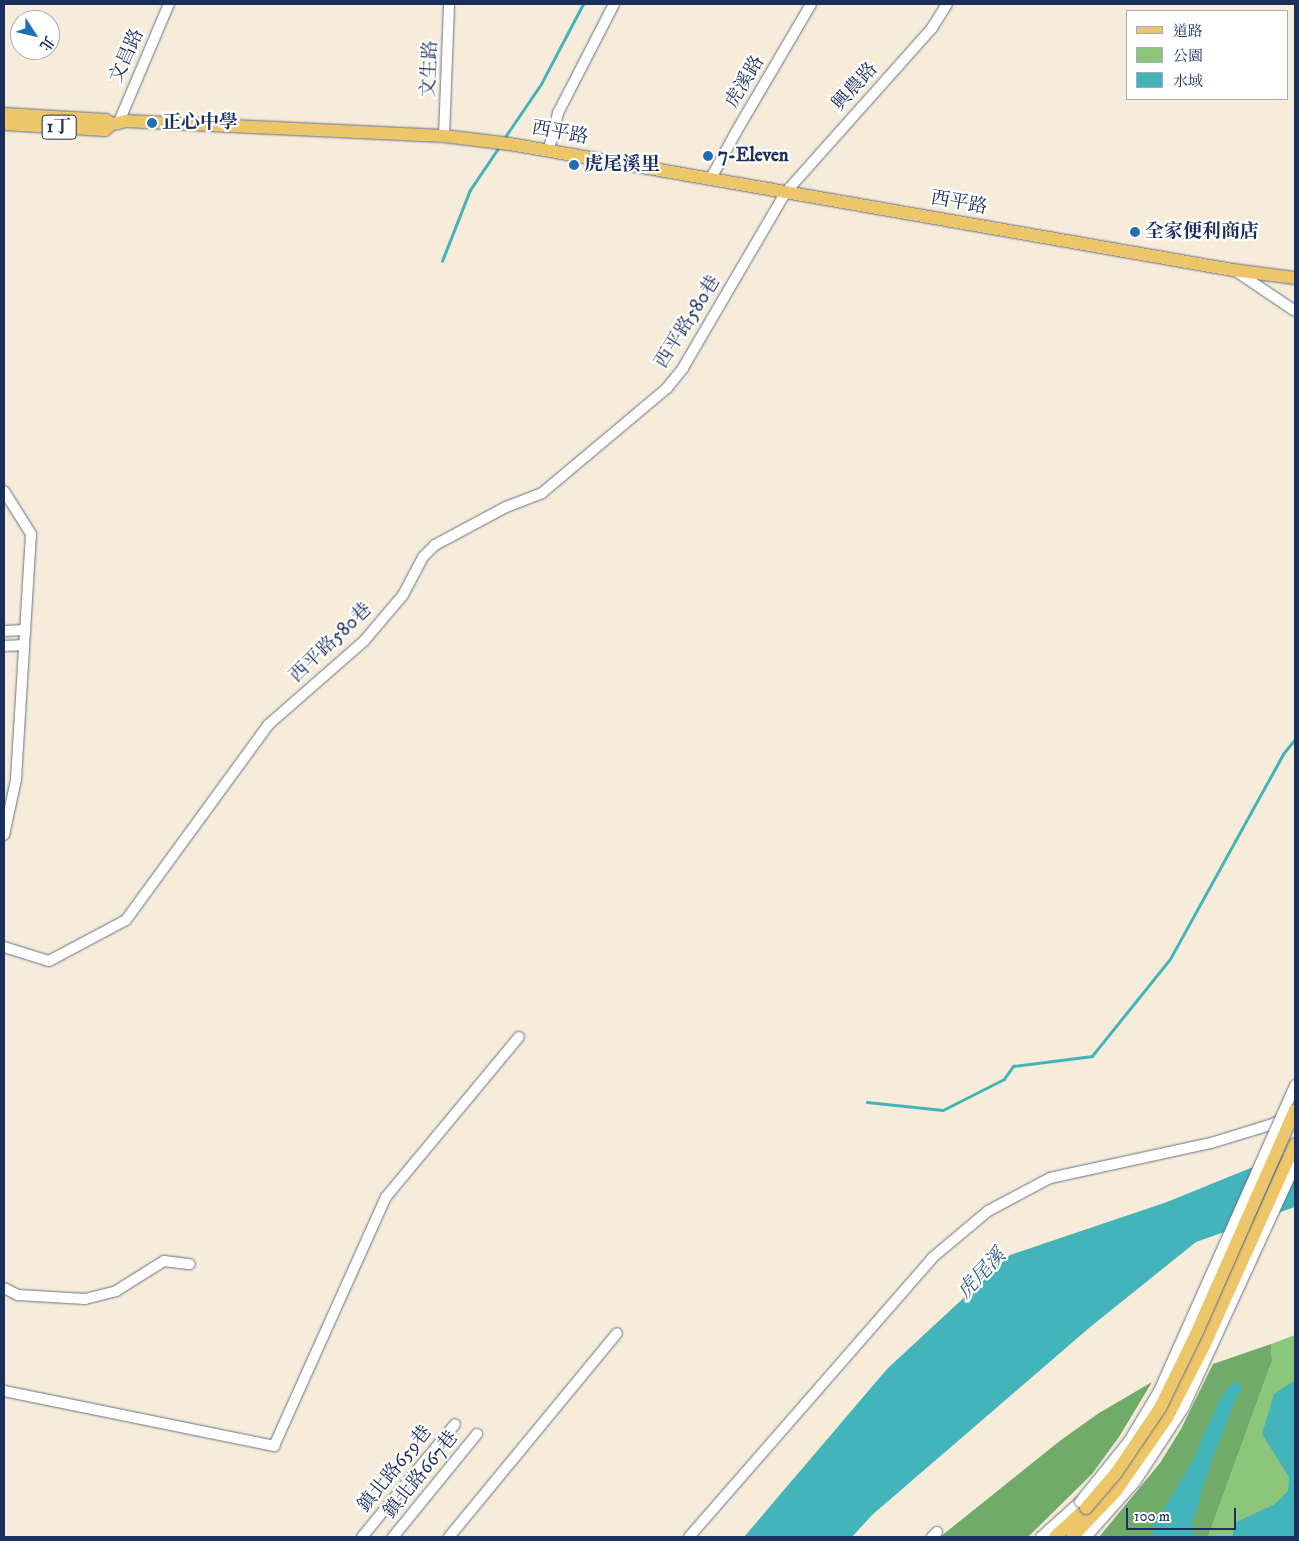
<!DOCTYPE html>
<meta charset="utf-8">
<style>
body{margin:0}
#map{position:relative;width:1299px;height:1541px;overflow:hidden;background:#f6ecd9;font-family:"IM FELL DW Pica","Noto Serif TC",serif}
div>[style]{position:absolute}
.green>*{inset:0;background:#8cc67a}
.forest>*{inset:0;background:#71ab6a}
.water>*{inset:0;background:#44b4bb}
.stream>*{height:2.5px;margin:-1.25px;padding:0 1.25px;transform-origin:1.25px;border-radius:1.25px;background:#44b4bb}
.roads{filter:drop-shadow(0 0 1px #687189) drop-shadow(0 0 1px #687189)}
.minor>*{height:10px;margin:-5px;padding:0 5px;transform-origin:5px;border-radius:5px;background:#fff}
.major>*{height:12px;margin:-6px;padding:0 6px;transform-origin:6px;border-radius:6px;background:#ecc669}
.bridges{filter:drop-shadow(0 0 1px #687189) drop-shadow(0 0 1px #687189)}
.minor-bridge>*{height:10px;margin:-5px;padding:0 5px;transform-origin:5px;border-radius:5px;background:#fff}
.major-bridge>*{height:12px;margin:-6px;padding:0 6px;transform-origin:6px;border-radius:6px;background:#ecc669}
.dots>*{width:14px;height:14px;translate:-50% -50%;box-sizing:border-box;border:2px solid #fff;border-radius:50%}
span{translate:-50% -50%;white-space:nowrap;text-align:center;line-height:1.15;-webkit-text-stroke:4.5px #fff;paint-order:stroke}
.shield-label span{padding:1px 4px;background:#fff;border:1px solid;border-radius:4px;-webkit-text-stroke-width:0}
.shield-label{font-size:18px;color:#1b2f5e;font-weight:700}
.street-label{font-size:19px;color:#1b2f5e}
.poi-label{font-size:19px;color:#1b2f5e;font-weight:700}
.left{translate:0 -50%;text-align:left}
.water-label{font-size:20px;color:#295e7f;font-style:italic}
.frame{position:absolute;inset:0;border:5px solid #1b2f5e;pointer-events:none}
.legend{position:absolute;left:1126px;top:10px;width:162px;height:90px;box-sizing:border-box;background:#fff;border:1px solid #a4acbf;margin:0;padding:6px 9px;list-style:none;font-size:15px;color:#1b2f5e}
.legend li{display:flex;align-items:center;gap:10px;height:25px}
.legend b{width:25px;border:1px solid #a4acbf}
.north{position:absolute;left:10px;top:10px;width:50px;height:50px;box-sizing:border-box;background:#fff;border:1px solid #a4acbf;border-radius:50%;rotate:125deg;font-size:14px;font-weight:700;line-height:20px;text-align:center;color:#1b2f5e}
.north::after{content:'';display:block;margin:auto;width:18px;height:22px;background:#1f6fb2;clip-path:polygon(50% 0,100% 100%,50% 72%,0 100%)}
.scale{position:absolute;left:1126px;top:1508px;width:110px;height:22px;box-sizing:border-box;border:2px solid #1b2f5e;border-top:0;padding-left:6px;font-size:15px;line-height:18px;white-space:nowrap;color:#1b2f5e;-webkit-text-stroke:4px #fff;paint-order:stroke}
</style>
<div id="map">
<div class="green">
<i style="clip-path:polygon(1295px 1335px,1295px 1537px,1208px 1537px,1272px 1361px,1271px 1344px)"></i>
</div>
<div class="forest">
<i style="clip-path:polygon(1271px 1344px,1272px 1361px,1208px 1537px,1099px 1537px,1160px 1463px,1181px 1429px,1213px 1364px)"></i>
<i style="clip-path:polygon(1152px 1382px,1119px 1437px,1092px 1474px,1028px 1537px,940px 1537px,1061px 1440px,1099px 1413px)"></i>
</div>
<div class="water">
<i style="clip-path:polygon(1295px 1150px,1295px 1207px,1196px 1242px,1089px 1328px,872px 1515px,852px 1537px,744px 1537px,887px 1369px,1010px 1255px,1167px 1202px)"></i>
<i style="clip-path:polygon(1295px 1380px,1295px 1537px,1232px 1537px,1236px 1522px,1275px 1504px,1288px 1491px,1289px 1477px,1262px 1434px,1274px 1394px)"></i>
<i style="clip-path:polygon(1238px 1381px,1242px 1389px,1236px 1397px,1202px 1487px,1199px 1504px,1191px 1525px,1195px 1537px,1152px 1537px,1154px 1521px,1165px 1508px,1191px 1463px,1222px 1395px,1232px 1384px)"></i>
</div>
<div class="stream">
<i style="left:503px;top:140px;width:68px;rotate:-55.8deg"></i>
<i style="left:541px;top:84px;width:90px;rotate:-62.3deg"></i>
<i style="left:442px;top:261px;width:76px;rotate:-68.5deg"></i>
<i style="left:470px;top:190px;width:52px;rotate:-56deg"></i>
<i style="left:867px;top:1102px;width:76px;rotate:6deg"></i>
<i style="left:943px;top:1110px;width:68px;rotate:-26.9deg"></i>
<i style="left:1004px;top:1079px;width:16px;rotate:-55deg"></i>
<i style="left:1013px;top:1066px;width:80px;rotate:-7.2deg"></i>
<i style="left:1092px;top:1056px;width:124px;rotate:-51.2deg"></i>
<i style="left:1170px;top:959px;width:234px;rotate:-61.1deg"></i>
<i style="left:1283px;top:754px;width:19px;rotate:-51deg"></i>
</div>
<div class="roads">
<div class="minor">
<i style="left:118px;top:124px;width:130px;rotate:-67deg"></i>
<i style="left:444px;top:136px;width:132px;rotate:-87.8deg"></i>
<i style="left:549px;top:149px;width:37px;rotate:-76deg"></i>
<i style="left:558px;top:113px;width:123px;rotate:-62.8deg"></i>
<i style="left:711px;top:178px;width:52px;rotate:-61.5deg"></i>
<i style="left:736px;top:132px;width:148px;rotate:-59.6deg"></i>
<i style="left:1234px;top:270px;width:73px;rotate:33.9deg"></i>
<i style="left:4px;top:491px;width:51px;rotate:57.9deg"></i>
<i style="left:31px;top:534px;width:246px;rotate:93.5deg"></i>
<i style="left:16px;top:780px;width:56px;rotate:102.3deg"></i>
<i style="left:4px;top:631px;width:20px;rotate:-3deg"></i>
<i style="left:4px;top:646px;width:20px;rotate:-3deg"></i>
<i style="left:4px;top:947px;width:47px;rotate:17.3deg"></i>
<i style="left:49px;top:961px;width:87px;rotate:-28deg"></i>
<i style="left:126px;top:920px;width:241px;rotate:-53.9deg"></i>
<i style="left:268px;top:725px;width:128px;rotate:-41.2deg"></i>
<i style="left:364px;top:641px;width:60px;rotate:-49.7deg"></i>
<i style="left:403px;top:595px;width:43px;rotate:-62.2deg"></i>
<i style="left:423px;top:557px;width:17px;rotate:-45deg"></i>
<i style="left:435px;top:545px;width:81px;rotate:-28.2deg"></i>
<i style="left:506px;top:507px;width:39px;rotate:-21deg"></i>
<i style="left:542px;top:493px;width:163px;rotate:-40deg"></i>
<i style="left:667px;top:388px;width:26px;rotate:-51deg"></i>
<i style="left:683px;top:368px;width:204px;rotate:-59.7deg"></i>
<i style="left:786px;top:192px;width:220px;rotate:-48.3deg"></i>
<i style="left:932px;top:28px;width:28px;rotate:-58deg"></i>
<i style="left:4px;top:1288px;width:16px;rotate:27deg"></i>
<i style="left:18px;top:1295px;width:67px;rotate:3.4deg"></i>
<i style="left:85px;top:1299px;width:32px;rotate:-14deg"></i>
<i style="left:116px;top:1291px;width:57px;rotate:-32deg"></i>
<i style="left:164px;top:1261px;width:26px;rotate:7deg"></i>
<i style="left:4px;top:1391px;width:276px;rotate:11.5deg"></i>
<i style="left:274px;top:1446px;width:273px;rotate:-65.8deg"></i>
<i style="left:386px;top:1197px;width:208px;rotate:-50.3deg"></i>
<i style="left:362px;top:1537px;width:146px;rotate:-50.5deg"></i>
<i style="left:393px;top:1537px;width:133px;rotate:-50.8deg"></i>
<i style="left:449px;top:1537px;width:264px;rotate:-50.5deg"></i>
<i style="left:689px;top:1537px;width:370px;rotate:-48.9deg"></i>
<i style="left:932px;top:1258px;width:73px;rotate:-40deg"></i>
<i style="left:988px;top:1211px;width:70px;rotate:-28deg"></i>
<i style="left:1050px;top:1178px;width:165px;rotate:-12.3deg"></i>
<i style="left:1211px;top:1143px;width:62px;rotate:-17deg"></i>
<i style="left:1270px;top:1125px;width:14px;rotate:-25deg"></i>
<i style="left:932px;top:1537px;width:7px;rotate:-45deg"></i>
<i style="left:1041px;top:1537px;width:52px;rotate:-41.9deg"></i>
<i style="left:1086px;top:1537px;width:74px;rotate:-48.3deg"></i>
<i style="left:1135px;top:1482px;width:90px;rotate:-56.8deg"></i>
<i style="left:1184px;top:1407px;width:265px;rotate:-65.3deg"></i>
</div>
<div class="major">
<i style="left:4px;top:114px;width:102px;rotate:3.4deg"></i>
<i style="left:106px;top:120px;width:7px;rotate:34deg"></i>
<i style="left:4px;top:124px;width:101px;rotate:3.4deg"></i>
<i style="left:105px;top:130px;width:9px;rotate:-41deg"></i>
<i style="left:112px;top:124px;width:14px;rotate:-12deg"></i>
<i style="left:126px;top:121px;width:318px;rotate:2.7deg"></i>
<i style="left:444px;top:136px;width:66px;rotate:6.9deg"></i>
<i style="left:510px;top:144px;width:734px;rotate:9.89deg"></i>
<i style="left:1233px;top:270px;width:63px;rotate:7.4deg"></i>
<i style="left:1055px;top:1537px;width:42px;rotate:-43.1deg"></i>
<i style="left:1072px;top:1537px;width:64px;rotate:-46.3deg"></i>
<i style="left:1116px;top:1491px;width:89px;rotate:-55.1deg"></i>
<i style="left:1167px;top:1418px;width:83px;rotate:-62.8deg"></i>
<i style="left:1205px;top:1344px;width:219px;rotate:-65.8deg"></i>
</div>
</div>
<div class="bridges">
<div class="minor-bridge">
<i style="left:1080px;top:1502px;width:78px;rotate:-51.2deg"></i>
<i style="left:1129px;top:1441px;width:58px;rotate:-59deg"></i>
<i style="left:1159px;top:1391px;width:335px;rotate:-66deg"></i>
</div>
<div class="major-bridge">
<i style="left:1086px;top:1508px;width:46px;rotate:-49.4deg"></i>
<i style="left:1116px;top:1473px;width:78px;rotate:-55.9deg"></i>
<i style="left:1160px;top:1408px;width:87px;rotate:-64deg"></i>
<i style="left:1198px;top:1330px;width:240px;rotate:-66.2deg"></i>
</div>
</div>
<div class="dots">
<i style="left:152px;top:123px;background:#1f6fb2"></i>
<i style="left:708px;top:156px;background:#1f6fb2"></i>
<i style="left:574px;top:165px;background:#1f6fb2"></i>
<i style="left:1135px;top:232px;background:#1f6fb2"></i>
</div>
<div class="shield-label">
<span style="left:59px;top:127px">1丁</span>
</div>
<div class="street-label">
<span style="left:127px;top:56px;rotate:-66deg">文昌路</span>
<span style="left:430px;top:69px;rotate:-87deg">文生路</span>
<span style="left:745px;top:82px;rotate:-59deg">虎溪路</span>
<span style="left:855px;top:87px;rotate:-48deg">興農路</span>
<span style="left:560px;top:133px;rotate:10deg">西平路</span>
<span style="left:959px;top:203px;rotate:10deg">西平路</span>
<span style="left:688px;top:322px;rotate:-58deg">西平路580巷</span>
<span style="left:331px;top:643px;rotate:-44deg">西平路580巷</span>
<span style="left:395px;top:1469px;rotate:-51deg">鎮北路659巷</span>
<span style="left:421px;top:1475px;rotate:-51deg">鎮北路667巷</span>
</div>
<div class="poi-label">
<span class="left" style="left:162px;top:123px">正心中學</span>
<span class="left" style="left:718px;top:156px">7-Eleven</span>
<span class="left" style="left:584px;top:165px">虎尾溪里</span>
<span class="left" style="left:1145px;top:232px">全家便利商店</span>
</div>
<div class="water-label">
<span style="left:982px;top:1274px;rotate:-47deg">虎尾溪</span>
</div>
<div class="frame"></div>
<ul class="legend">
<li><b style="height:6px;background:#ecc669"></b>道路</li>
<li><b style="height:14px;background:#8cc67a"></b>公園</li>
<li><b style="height:14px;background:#44b4bb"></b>水域</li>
</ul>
<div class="north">北</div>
<div class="scale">100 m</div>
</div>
